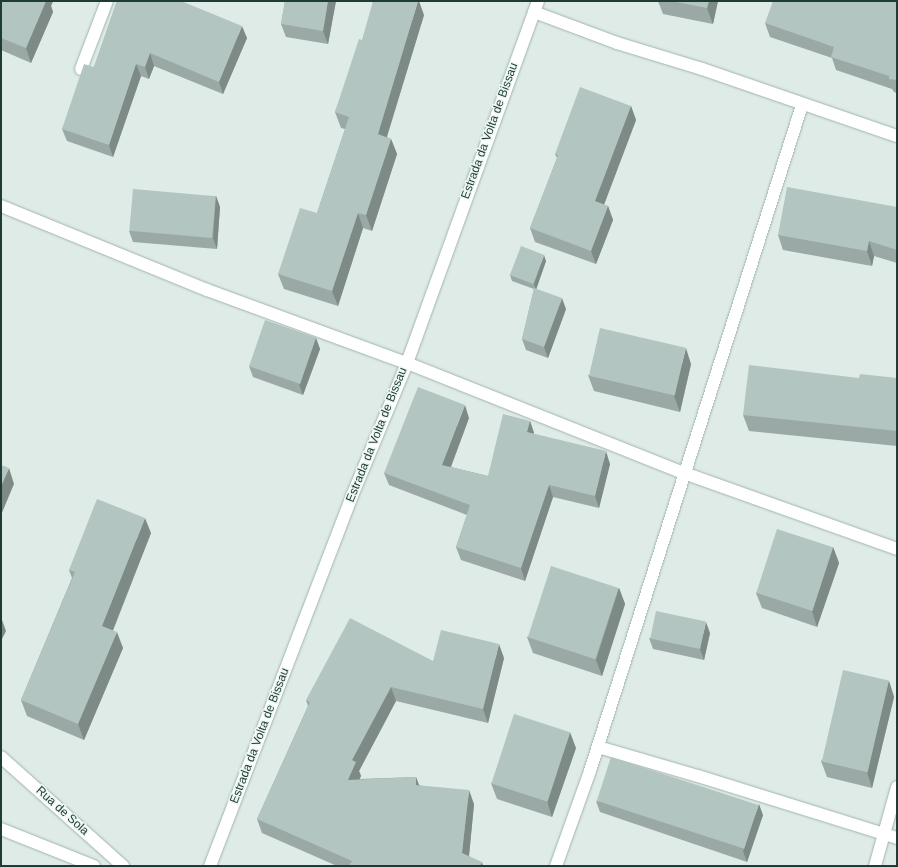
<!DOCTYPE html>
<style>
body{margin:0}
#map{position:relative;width:898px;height:867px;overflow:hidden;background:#deebe6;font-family:Arial,sans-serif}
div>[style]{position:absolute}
.roads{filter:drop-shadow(0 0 1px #a1b3ae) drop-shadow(0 0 1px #a1b3ae)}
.street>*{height:12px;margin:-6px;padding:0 6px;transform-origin:6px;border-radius:6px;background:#fff}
.secondary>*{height:12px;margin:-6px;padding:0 6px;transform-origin:6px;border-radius:6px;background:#fff}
.wall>*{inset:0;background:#9aa9a5}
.shaded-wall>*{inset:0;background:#7d8a86}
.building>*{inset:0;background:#b3c5c0;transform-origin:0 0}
span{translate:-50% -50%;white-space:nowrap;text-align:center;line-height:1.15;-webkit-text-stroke:3px #eef7f4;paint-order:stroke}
.street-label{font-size:12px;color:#1f3b36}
.frame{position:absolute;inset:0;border:2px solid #1f3b36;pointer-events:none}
</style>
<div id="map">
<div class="roads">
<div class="street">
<i style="left:534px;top:12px;width:89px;rotate:20.5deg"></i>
<i style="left:617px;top:43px;width:89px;rotate:17deg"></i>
<i style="left:702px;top:69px;width:206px;rotate:19deg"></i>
<i style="left:81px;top:69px;width:73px;rotate:-69.1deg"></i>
<i style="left:1px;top:206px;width:222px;rotate:22.2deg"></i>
<i style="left:207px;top:290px;width:213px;rotate:20.1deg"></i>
<i style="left:407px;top:363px;width:298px;rotate:21.7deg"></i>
<i style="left:684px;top:473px;width:226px;rotate:19.6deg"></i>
<i style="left:598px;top:747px;width:104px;rotate:16.2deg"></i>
<i style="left:698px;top:776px;width:208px;rotate:17.3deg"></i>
<i style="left:1px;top:757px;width:164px;rotate:41.8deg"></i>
<i style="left:1px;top:829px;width:100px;rotate:21.7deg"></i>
<i style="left:556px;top:866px;width:101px;rotate:-70.3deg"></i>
<i style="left:590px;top:771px;width:699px;rotate:-72.34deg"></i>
<i style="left:875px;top:866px;width:82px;rotate:-74.4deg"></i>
</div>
<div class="secondary">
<i style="left:210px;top:866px;width:396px;rotate:-69deg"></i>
<i style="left:352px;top:496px;width:144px;rotate:-67.5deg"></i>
<i style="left:407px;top:363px;width:385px;rotate:-70.1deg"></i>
</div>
</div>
<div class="wall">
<i style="clip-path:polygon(1px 1px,53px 1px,51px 6px,53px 12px,31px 63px,1px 50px)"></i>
<i style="clip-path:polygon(117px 1px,247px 38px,223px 94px,154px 66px,149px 79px,141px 76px,113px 157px,67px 141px,62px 129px,94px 67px)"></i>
<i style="clip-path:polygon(285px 1px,336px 1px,328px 44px,286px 37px,281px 24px)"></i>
<i style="clip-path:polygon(658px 1px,718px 1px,713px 24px,663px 14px)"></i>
<i style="clip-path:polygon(897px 1px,897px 93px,894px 92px,892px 89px,836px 70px,832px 58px,770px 37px,765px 23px)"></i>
<i style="clip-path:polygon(424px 15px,387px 137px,391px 139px,397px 154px,372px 231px,363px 228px,338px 306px,284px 289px,278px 274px,317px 213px,345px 129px,341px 128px,335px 112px,362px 40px)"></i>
<i style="clip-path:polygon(631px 106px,636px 120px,604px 205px,608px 206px,613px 220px,596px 264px,535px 242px,530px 228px,557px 158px,555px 154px)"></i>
<i style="clip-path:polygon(216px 196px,220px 207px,217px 249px,133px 242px,129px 231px)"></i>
<i style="clip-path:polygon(897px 207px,897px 263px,874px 256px,872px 266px,783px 250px,778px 235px)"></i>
<i style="clip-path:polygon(546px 261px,536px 289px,566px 309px,548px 358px,526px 350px,522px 339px,534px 289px,512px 281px,510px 275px)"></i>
<i style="clip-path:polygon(316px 338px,320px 349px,303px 395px,253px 377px,249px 366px)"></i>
<i style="clip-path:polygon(691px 364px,680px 412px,594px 391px,588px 375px)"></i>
<i style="clip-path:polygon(859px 378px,897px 378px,897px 446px,749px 431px,743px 415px)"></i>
<i style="clip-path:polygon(469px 418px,451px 467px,488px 476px,530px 421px,534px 433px,534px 434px,610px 464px,599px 508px,553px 497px,525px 581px,461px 560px,456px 547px,467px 515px,389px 485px,384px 473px)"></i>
<i style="clip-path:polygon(151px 533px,113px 631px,123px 648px,84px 740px,27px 716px,21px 700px,72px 578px,69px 570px)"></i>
<i style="clip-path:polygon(833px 547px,839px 563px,817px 627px,762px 608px,756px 593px)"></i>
<i style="clip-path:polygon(619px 588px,625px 604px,602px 676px,533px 653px,527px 637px)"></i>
<i style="clip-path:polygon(710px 633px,704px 660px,653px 649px,649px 638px)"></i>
<i style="clip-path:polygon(504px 658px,488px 723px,396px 701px,359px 771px,361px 776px,359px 779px,416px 777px,419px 785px,474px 804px,469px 856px,483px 866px,337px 866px,262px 833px,257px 819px,308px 706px,306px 700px,433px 661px)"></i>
<i style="clip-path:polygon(889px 681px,894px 697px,872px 788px,827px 777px,821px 761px)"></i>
<i style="clip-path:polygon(576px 748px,552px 817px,497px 799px,491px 783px)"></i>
<i style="clip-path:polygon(596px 801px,763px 815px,747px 862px,600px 812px)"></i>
</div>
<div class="shaded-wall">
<i style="clip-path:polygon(46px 1px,53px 1px,51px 6px,53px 12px,31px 63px,26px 48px)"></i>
<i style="clip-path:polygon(328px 1px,336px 1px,328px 44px,323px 31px)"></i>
<i style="clip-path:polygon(418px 1px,419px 1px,424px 15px,383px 149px,378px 134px)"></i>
<i style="clip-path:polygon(709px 1px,718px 1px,713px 24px,707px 8px)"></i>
<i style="clip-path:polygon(242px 26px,247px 38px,223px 94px,219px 82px)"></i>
<i style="clip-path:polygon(150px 53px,154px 66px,149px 79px,145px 67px)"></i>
<i style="clip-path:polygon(136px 64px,141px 76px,113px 157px,109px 145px)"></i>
<i style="clip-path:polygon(631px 106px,636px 120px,600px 215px,595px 201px)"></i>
<i style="clip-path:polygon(391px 139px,397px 154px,372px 231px,366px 215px)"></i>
<i style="clip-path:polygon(216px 196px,220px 207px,217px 249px,213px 238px)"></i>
<i style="clip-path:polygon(608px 206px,613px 220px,596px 264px,591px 251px)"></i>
<i style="clip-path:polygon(358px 213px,363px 228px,338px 306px,332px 291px)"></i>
<i style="clip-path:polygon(869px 241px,874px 256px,872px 266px,867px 251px)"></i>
<i style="clip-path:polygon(544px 255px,546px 261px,536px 290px,534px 284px)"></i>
<i style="clip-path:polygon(562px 298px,566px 309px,548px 358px,544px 347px)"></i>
<i style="clip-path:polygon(316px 338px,320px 349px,303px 395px,299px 384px)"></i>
<i style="clip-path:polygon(686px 348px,691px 364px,680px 412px,674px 396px)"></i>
<i style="clip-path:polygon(465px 405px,469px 418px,447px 477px,442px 465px)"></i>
<i style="clip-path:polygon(530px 421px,534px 433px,531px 445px,527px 432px)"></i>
<i style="clip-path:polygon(606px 451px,610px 464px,599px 508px,595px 496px)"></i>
<i style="clip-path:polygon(9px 468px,14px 484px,1px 515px,1px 486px)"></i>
<i style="clip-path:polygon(549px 485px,553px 497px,525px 581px,521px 568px)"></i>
<i style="clip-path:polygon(145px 518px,151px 533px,108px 642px,102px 626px)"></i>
<i style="clip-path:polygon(833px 547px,839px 563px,817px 627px,812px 611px)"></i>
<i style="clip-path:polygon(619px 588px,625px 604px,602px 676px,596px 660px)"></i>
<i style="clip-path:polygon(2px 620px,6px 631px,1px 641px,1px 622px)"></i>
<i style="clip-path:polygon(706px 622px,710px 633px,704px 660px,700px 649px)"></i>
<i style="clip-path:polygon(117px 632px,123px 648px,84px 740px,78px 724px)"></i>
<i style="clip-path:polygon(499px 644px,504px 658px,488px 723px,483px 709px)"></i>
<i style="clip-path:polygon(889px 681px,894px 697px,872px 788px,867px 772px)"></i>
<i style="clip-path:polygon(391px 687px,396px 701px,359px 771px,361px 776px,353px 794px,348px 780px,352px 760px)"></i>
<i style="clip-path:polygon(570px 732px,576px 748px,552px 817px,547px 801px)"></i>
<i style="clip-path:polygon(416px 777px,421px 791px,416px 785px)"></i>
<i style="clip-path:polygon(469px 790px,474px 804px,468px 866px,462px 853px)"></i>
<i style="clip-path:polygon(759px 804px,763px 815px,747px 862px,743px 851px)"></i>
<i style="clip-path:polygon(482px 862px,483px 866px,480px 866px)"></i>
</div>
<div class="building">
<i style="clip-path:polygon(1px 1px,46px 1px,26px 48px,1px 38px)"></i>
<i style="clip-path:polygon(117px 1px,181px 1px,242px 26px,219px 82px,150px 53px,145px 67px,136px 64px,109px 145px,62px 129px,84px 64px,94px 67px)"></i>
<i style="clip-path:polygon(285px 1px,328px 1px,323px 31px,281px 24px)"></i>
<i style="clip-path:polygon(373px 1px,418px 1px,378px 134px,391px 139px,366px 215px,358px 213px,332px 291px,278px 274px,300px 208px,317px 213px,349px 117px,335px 112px,359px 39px,362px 40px)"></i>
<i style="clip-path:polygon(671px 1px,709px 1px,707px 8px)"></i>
<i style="clip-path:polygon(773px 1px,897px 1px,897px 80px,889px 79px,889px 76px,831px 57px,834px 47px,765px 23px)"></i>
<i style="clip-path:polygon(580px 87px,631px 106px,595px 201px,608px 206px,591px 251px,530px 228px,558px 155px,555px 154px)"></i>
<i style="clip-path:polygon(787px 187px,897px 207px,897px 250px,869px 241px,867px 251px,778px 235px)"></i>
<i style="left:133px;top:189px;width:83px;height:42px;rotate:5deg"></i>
<i style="left:521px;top:246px;width:25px;height:31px;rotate:21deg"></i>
<i style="clip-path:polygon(534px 288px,562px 298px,544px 347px,522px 339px)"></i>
<i style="left:265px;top:320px;width:54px;height:49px;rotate:19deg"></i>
<i style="left:600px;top:328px;width:88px;height:49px;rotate:13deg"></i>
<i style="clip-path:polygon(749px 365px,859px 378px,860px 374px,897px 378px,897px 431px,743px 415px)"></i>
<i style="clip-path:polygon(418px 387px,465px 405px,442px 465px,488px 476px,503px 414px,530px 421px,527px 432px,606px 451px,595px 496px,549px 485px,521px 568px,456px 547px,470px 505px,384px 473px)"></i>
<i style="clip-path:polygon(1px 465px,9px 468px,1px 486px)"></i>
<i style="clip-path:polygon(97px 499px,145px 518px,102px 626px,117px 632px,78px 724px,21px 700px,75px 572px,69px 570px)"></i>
<i style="left:777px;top:529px;width:59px;height:67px;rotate:18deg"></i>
<i style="left:551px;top:566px;width:71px;height:75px;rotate:18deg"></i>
<i style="left:656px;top:611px;width:51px;height:28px;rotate:12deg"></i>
<i style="clip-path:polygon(350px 618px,433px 661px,441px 630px,499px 644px,483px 709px,391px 687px,352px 760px,356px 762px,348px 780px,416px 777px,416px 785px,469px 790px,462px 853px,482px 862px,480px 866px,349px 866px,352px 861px,257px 819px,310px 702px,306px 700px)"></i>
<i style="left:843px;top:670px;width:47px;height:94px;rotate:13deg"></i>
<i style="left:514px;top:714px;width:59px;height:73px;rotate:18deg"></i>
<i style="left:611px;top:757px;width:155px;height:46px;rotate:18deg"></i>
</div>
<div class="street-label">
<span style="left:490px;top:131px;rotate:-70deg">Estrada da Volta de Bissau</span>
<span style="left:377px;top:435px;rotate:-68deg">Estrada da Volta de Bissau</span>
<span style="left:260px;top:736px;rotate:-69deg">Estrada da Volta de Bissau</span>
<span style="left:62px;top:811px;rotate:42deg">Rua de Sola</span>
</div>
<div class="frame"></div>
</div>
